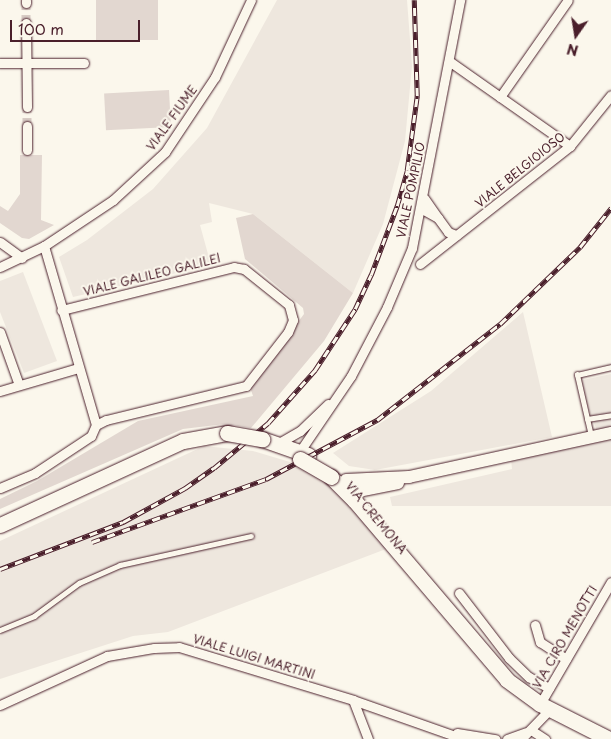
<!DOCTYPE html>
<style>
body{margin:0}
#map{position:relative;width:611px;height:739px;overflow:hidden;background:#fbf7ec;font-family:"Playpen Sans",sans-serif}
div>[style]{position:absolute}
.built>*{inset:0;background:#eee7de}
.green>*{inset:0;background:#e2d7d0;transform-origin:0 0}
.minor-tunnel>*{height:9px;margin-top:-4.5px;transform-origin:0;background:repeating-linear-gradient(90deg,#d8ccc5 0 9px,transparent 0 13.5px)}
.roads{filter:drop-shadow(0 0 1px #4a1f2b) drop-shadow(0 0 1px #4a1f2b)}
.service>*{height:4.5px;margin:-2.25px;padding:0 2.25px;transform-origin:2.25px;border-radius:2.25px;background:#fbf7ec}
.minor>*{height:9px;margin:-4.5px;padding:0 4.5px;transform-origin:4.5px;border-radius:4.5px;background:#fbf7ec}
.secondary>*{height:12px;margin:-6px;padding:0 6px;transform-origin:6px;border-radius:6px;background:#fbf7ec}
.primary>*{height:15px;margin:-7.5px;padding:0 7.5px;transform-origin:7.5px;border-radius:7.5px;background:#fbf7ec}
.rail>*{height:4.5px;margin-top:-2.25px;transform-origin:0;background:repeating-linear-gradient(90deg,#fbf7ec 0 8px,#4a1f2b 0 16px);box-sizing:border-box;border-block:1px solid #4a1f2b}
.bridges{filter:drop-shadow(0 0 1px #4a1f2b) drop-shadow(0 0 1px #4a1f2b)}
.primary-bridge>*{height:15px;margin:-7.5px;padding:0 7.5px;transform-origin:7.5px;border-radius:7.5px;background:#fbf7ec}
span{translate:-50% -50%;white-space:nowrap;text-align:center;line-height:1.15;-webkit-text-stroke:4px #fbf7ec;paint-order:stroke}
.street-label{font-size:12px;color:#4a1f2b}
.north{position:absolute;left:551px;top:10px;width:50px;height:50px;-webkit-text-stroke:4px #fbf7ec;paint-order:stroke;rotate:193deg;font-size:14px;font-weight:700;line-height:20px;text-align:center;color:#4a1f2b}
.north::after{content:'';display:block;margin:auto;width:18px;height:22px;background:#4a1f2b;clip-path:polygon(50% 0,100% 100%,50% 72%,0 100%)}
.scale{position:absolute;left:10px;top:20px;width:130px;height:22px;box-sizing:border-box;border:2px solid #4a1f2b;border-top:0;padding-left:6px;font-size:15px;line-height:18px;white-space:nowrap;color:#4a1f2b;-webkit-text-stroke:4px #fbf7ec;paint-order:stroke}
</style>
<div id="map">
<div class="built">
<i style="clip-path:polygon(277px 0,407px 0,412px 66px,405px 141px,383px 224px,353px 293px,253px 214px,209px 203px,212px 222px,200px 225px,211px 265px,73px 297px,59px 257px,87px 240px,153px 189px,207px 128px)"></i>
<i style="clip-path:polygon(23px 272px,57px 361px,24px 373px,0 312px,0 281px)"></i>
<i style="clip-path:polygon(523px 312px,552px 437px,375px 470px,349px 466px,333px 453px,431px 391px)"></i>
<i style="clip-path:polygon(611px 374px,611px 428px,597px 431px,578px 381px)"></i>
<i style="clip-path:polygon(611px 436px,611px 506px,392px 506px,390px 497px,512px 469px,511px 459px)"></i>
<i style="clip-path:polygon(204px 446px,253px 451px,290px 462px,322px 477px,348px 498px,386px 549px,168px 632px,133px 636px,0 679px,0 541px)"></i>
</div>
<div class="green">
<i style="left:96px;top:0;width:62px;height:40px"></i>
<i style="left:169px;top:90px;width:37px;height:65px;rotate:87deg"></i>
<i style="clip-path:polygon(20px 155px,42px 155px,41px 220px,54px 225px,29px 239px,22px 238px,0 223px,0 206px,8px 211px,20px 194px)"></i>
<i style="clip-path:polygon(253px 214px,353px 293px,324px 341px,251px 428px,225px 424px,183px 429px,0 509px,0 499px,37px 481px,138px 421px,253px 396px,250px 387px,304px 314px,303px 308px,245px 259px,236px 218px)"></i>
</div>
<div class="minor-tunnel">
<i style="left:26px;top:23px;width:20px;rotate:-90deg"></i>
<i style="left:27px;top:126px;width:19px;rotate:-90deg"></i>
</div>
<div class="roads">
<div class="service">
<i style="left:587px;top:419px;width:24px;rotate:-9deg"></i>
<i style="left:591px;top:436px;width:63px;rotate:-102.9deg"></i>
<i style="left:577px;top:375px;width:35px;rotate:-13deg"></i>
<i style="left:0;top:630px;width:37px;rotate:-22deg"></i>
<i style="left:34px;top:616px;width:56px;rotate:-36.3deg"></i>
<i style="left:79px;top:583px;width:45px;rotate:-23.7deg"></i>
<i style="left:120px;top:565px;width:134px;rotate:-12.5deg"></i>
</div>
<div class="minor">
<i style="left:26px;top:3px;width:3px;rotate:-90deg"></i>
<i style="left:26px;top:23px;width:84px;rotate:89.3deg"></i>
<i style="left:449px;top:61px;width:148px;rotate:35.1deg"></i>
<i style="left:0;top:63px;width:84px"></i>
<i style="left:500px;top:97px;width:118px;rotate:-55deg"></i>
<i style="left:27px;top:150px;width:24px;rotate:-90deg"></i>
<i style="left:422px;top:209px;width:18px;rotate:29deg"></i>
<i style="left:438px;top:218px;width:24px;rotate:-125deg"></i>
<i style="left:438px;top:218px;width:17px;rotate:54deg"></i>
<i style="left:448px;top:232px;width:9px;rotate:21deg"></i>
<i style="left:0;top:242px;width:27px;rotate:36deg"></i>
<i style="left:44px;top:246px;width:186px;rotate:73.8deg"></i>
<i style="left:420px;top:264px;width:191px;rotate:-38.2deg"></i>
<i style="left:570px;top:146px;width:65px;rotate:-51.2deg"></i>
<i style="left:0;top:267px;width:49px;rotate:-25.5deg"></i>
<i style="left:44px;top:246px;width:83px;rotate:-33.7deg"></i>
<i style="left:113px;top:200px;width:71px;rotate:-42.7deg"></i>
<i style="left:165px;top:152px;width:90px;rotate:-56.3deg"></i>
<i style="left:215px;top:77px;width:85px;rotate:-64.9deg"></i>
<i style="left:0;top:332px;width:56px;rotate:70.3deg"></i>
<i style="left:0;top:391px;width:81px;rotate:-16.4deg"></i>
<i style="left:279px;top:443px;width:24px;rotate:-30deg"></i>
<i style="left:300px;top:431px;width:39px;rotate:-44deg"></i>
<i style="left:298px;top:454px;width:94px;rotate:-55.8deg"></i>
<i style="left:351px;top:376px;width:78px;rotate:-62.4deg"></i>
<i style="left:387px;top:307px;width:64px;rotate:-67deg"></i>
<i style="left:412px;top:248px;width:253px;rotate:-79deg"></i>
<i style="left:0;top:488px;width:38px;rotate:-23deg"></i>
<i style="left:35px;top:473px;width:67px;rotate:-33.5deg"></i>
<i style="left:91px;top:436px;width:12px;rotate:-66deg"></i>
<i style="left:96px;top:425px;width:11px;rotate:-27deg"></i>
<i style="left:106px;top:420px;width:144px;rotate:-13.7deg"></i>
<i style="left:246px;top:386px;width:68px;rotate:-52.1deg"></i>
<i style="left:288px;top:332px;width:13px;rotate:-67deg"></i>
<i style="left:293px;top:320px;width:16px;rotate:-105deg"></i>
<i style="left:289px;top:305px;width:58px;rotate:-141.3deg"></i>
<i style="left:244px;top:269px;width:10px;rotate:-169deg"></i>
<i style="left:234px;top:267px;width:178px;rotate:166deg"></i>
<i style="left:459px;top:593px;width:82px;rotate:52.4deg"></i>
<i style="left:509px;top:658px;width:28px;rotate:44deg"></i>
<i style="left:529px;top:677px;width:23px;rotate:29deg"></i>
<i style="left:535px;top:625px;width:18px;rotate:74deg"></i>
<i style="left:540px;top:642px;width:31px;rotate:33deg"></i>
<i style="left:353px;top:700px;width:42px;rotate:69deg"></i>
<i style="left:540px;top:704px;width:141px;rotate:-59.8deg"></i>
<i style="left:0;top:705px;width:118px;rotate:-24.6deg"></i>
<i style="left:107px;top:656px;width:48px;rotate:-9.7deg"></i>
<i style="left:154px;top:648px;width:25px;rotate:-2deg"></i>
<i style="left:179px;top:647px;width:182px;rotate:16.9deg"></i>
<i style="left:353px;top:700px;width:118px;rotate:19.4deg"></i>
<i style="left:531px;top:730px;width:17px;rotate:33deg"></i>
<i style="left:457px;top:733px;width:39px;rotate:9deg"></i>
<i style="left:507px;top:739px;width:20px;rotate:-20deg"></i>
<i style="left:521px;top:739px;width:42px;rotate:-46deg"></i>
</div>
<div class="secondary">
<i style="left:346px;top:480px;width:63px;rotate:-2.7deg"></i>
<i style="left:409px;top:477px;width:207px;rotate:-12.3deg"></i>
<i style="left:348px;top:493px;width:51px;rotate:-11.3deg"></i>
</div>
<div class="primary">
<i style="left:262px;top:439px;width:49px;rotate:19.2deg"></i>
<i style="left:331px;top:477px;width:33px;rotate:45deg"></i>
<i style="left:354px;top:500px;width:236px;rotate:49.6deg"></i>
<i style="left:507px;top:680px;width:41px;rotate:36deg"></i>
<i style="left:540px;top:704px;width:77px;rotate:26.9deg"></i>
<i style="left:0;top:525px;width:201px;rotate:-24.7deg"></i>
<i style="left:183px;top:441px;width:45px;rotate:-10.3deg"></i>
</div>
</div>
<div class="rail">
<i style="left:92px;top:542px;width:185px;rotate:-19.9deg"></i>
<i style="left:266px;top:479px;width:126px;rotate:-28deg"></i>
<i style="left:377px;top:420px;width:156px;rotate:-38deg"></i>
<i style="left:500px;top:324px;width:111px;rotate:-43.9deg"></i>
<i style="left:580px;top:247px;width:50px;rotate:-51.5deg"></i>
<i style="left:0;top:569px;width:132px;rotate:-20.9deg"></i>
<i style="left:123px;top:522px;width:71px;rotate:-28.7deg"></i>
<i style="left:185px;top:488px;width:35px;rotate:-35deg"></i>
<i style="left:214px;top:468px;width:70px;rotate:-39.8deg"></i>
<i style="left:268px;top:423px;width:71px;rotate:-48.4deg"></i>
<i style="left:315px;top:370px;width:73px;rotate:-56.7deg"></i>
<i style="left:355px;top:309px;width:38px;rotate:-65deg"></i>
<i style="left:371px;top:275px;width:74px;rotate:-69.4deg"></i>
<i style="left:397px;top:206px;width:37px;rotate:-74deg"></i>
<i style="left:407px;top:170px;width:75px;rotate:-82.3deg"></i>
<i style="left:417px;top:96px;width:96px;rotate:-91.8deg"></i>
</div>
<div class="bridges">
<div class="primary-bridge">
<i style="left:227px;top:433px;width:36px;rotate:10deg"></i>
<i style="left:300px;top:459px;width:36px;rotate:30deg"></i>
</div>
</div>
<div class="street-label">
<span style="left:172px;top:118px;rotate:-54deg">VIALE FIUME</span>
<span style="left:520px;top:170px;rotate:-39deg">VIALE BELGIOIOSO</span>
<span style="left:411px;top:190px;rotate:-78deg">VIALE POMPILIO</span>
<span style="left:152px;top:275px;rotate:-14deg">VIALE GALILEO GALILEI</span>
<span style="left:376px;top:518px;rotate:51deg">VIA CREMONA</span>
<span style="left:565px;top:637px;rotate:-60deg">VIA CIRO MENOTTI</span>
<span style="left:254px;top:657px;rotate:17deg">VIALE LUIGI MARTINI</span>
</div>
<div class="north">N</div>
<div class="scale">100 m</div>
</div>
